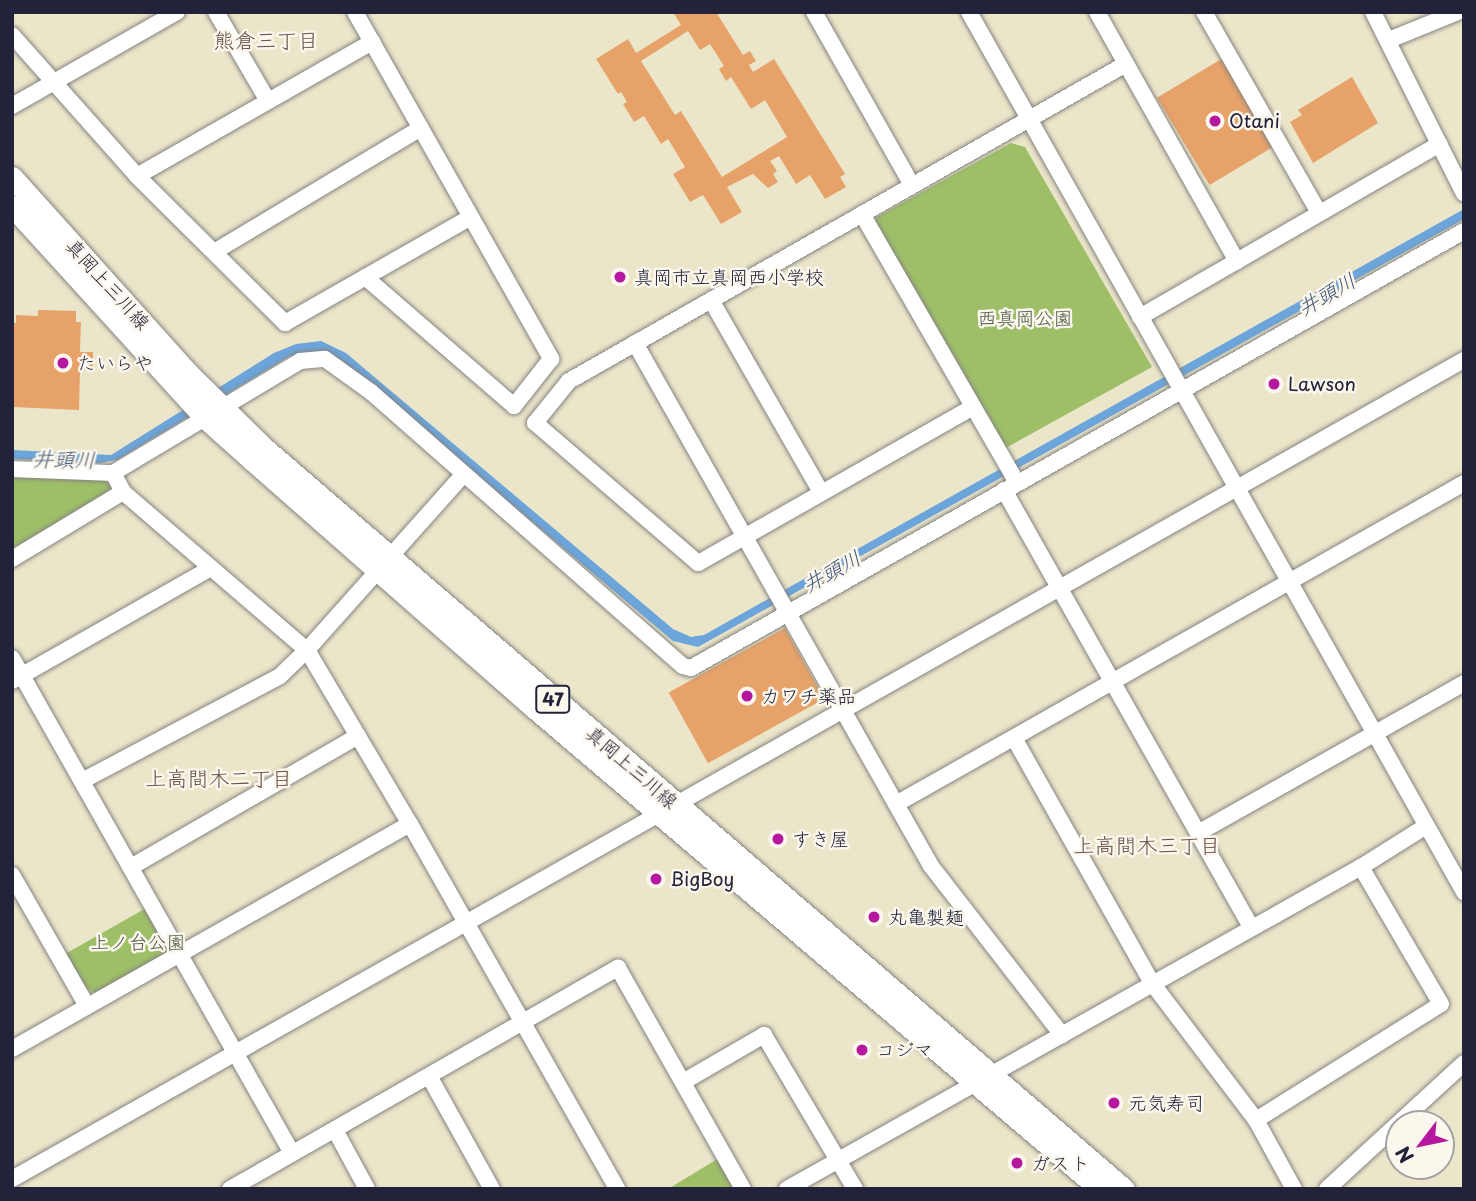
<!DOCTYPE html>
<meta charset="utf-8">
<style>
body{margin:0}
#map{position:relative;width:1476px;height:1201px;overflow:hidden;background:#ebe6c9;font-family:"Playpen Sans","Klee One",sans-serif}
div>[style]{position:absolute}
.green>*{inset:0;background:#9ebf68}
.water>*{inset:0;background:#6ca5db}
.building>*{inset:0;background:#e6a269;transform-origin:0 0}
.roads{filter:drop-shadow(0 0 2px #868482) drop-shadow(0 0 2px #868482)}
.minor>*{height:16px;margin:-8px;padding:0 8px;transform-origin:8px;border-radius:8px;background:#fff}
.major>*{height:21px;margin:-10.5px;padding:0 10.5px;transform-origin:10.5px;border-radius:10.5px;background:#fff}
.dots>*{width:19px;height:19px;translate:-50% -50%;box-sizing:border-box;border:4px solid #fbf7ec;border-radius:50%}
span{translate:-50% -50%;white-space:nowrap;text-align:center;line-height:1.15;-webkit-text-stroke:5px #fbf7ec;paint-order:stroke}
.shield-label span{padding:2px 5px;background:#fbf7ec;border:2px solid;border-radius:5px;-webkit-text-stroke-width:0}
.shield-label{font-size:18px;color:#22223b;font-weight:700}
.poi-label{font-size:19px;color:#22223b}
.left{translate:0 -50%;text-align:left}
.street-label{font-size:19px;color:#22223b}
.park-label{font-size:19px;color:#4d594b}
.neighbourhood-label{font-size:21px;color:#674f4b}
.water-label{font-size:21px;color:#40567b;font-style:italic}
.frame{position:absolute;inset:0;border:14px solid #22223b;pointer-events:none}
.north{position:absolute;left:1385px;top:1110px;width:70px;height:70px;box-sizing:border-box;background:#fbf7ec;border:2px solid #a4a2a5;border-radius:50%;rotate:238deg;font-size:19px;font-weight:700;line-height:28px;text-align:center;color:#22223b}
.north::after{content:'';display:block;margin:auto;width:24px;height:32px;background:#b5179e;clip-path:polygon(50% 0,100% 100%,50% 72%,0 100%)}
</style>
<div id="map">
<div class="green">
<i style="clip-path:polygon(1011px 143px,1025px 147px,1152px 367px,1002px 450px,874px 226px,877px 217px)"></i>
<i style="clip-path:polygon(12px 474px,100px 479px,112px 484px,106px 496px,12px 551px)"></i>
<i style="clip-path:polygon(148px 907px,169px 945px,165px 956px,96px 993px,85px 988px,65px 954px)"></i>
<i style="clip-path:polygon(719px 1158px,736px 1189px,668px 1189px)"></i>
</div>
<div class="water">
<i style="clip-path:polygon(1464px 209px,1464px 219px,698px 647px,673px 641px,341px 360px,326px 354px,290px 356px,117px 460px,100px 463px,12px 459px,12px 450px,111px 455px,274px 353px,296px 344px,321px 341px,346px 353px,673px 629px,691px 637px,704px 635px)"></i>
</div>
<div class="building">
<i style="clip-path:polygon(evenodd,673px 12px,716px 12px,743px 55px,750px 51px,756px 61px,749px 65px,753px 72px,774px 59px,845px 174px,840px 177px,846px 187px,825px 199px,810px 175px,796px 184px,779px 156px,770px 161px,777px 171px,773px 174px,778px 182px,768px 188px,753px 174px,727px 187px,742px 212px,721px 224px,703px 195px,690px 202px,673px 174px,685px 167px,668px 139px,661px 144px,644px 116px,634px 122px,623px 104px,627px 102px,621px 92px,618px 94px,596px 59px,628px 39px,636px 53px,681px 25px,673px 12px,688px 31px,700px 50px,710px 44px,724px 66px,719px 69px,726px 81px,731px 77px,751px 109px,765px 100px,787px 137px,722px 177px,681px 111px,675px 115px,641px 61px,688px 31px)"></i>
<i style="left:1223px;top:58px;width:102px;height:77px;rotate:59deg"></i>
<i style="clip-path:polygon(1352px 77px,1378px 123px,1313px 163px,1290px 122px,1302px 115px,1298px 110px)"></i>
<i style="clip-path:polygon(38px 310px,76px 311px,76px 322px,81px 322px,80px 352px,93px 352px,93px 370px,80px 370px,79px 410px,12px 407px,12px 323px,16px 323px,16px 315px,38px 316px)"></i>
<i style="left:785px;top:628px;width:81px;height:133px;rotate:61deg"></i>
</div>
<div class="roads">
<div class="minor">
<i style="left:216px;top:12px;width:103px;rotate:59.7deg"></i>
<i style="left:355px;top:12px;width:399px;rotate:60.5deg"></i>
<i style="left:551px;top:359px;width:60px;rotate:128.2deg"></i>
<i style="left:514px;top:406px;width:197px;rotate:-139.1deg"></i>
<i style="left:814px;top:12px;width:199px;rotate:60.5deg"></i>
<i style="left:969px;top:12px;width:1010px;rotate:60.64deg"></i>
<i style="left:1097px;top:12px;width:286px;rotate:60.7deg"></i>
<i style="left:1204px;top:12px;width:232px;rotate:60.2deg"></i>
<i style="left:1373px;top:12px;width:203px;rotate:63.4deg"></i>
<i style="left:12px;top:35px;width:188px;rotate:48.4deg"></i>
<i style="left:137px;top:176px;width:209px;rotate:44.8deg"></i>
<i style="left:285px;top:323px;width:214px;rotate:-29.7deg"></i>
<i style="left:1389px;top:40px;width:74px;rotate:-22.1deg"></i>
<i style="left:12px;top:106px;width:190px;rotate:-29.7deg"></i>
<i style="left:137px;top:176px;width:271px;rotate:-29.7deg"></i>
<i style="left:862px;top:214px;width:310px;rotate:60deg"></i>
<i style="left:214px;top:252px;width:241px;rotate:-30.9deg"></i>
<i style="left:711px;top:300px;width:221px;rotate:60.2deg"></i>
<i style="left:1140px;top:317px;width:346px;rotate:-30deg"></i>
<i style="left:635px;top:343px;width:601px;rotate:60.49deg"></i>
<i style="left:931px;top:866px;width:214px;rotate:52.2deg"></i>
<i style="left:973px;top:407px;width:316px;rotate:150.4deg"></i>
<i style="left:698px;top:563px;width:215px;rotate:-139.3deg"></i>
<i style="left:535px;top:423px;width:54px;rotate:-51deg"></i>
<i style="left:569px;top:381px;width:641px;rotate:-29.65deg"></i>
<i style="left:12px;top:469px;width:101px;rotate:2.3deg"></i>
<i style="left:113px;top:473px;width:218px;rotate:-30.9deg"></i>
<i style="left:300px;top:361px;width:25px;rotate:-5deg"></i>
<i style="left:325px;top:359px;width:57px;rotate:35.7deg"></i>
<i style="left:371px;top:392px;width:415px;rotate:41.3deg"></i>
<i style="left:683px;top:666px;width:8px;rotate:14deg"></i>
<i style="left:691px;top:668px;width:888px;rotate:-29.48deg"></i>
<i style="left:113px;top:473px;width:21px;rotate:62deg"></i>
<i style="left:123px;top:492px;width:243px;rotate:40.7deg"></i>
<i style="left:307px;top:650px;width:202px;rotate:59.4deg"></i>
<i style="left:410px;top:824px;width:420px;rotate:60.4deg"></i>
<i style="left:1004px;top:490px;width:502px;rotate:60.52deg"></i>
<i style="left:12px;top:559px;width:130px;rotate:-31.1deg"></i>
<i style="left:12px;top:658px;width:569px;rotate:60.51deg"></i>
<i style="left:12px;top:681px;width:229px;rotate:-29.6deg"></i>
<i style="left:1014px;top:738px;width:281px;rotate:60.6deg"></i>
<i style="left:1152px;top:983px;width:172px;rotate:52.8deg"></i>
<i style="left:1256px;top:1120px;width:79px;rotate:61.2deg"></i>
<i style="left:82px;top:781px;width:224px;rotate:-27.9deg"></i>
<i style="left:280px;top:676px;width:37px;rotate:-44deg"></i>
<i style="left:307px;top:650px;width:234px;rotate:-48.3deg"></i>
<i style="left:896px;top:804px;width:652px;rotate:-29.47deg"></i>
<i style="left:1198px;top:833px;width:305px;rotate:-29.4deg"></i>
<i style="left:131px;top:867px;width:262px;rotate:-30deg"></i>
<i style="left:12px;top:875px;width:151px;rotate:60.2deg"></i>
<i style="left:12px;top:1049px;width:457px;rotate:-29.5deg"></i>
<i style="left:429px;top:1076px;width:129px;rotate:60.9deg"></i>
<i style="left:683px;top:1082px;width:94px;rotate:-30.1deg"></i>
<i style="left:764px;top:1035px;width:179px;rotate:59.4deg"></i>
<i style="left:1256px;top:1120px;width:218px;rotate:-32.1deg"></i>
<i style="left:1441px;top:1004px;width:159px;rotate:-120.3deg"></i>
<i style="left:335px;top:1130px;width:67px;rotate:61.5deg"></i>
<i style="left:12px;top:1179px;width:1667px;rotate:-29.43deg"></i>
<i style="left:230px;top:1189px;width:447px;rotate:-29.7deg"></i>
<i style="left:618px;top:968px;width:254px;rotate:60.5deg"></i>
<i style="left:787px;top:1189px;width:658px;rotate:-29.29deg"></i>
<i style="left:1361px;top:867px;width:77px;rotate:-32.2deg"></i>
<i style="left:1327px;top:1189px;width:186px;rotate:-42.6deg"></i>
</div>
<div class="major">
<i style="left:12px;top:177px;width:262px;rotate:48.1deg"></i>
<i style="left:187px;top:372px;width:108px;rotate:44.6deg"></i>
<i style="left:264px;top:448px;width:1135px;rotate:40.75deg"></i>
<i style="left:12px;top:206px;width:287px;rotate:47.7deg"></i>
<i style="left:205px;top:418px;width:63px;rotate:41.8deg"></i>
<i style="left:252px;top:460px;width:373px;rotate:41.3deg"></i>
<i style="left:532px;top:706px;width:746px;rotate:40.38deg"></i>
</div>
</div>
<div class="dots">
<i style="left:1215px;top:121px;background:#b5179e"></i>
<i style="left:620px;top:277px;background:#b5179e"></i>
<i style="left:63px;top:363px;background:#b5179e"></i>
<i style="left:1274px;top:384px;background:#b5179e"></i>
<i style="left:747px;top:696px;background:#b5179e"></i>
<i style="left:778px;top:839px;background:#b5179e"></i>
<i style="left:656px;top:879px;background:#b5179e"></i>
<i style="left:874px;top:917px;background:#b5179e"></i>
<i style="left:862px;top:1050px;background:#b5179e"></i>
<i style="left:1114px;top:1103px;background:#b5179e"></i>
<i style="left:1017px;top:1163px;background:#b5179e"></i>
</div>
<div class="shield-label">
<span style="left:553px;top:699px">47</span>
</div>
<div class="poi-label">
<span class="left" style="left:1229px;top:121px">Otani</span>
<span class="left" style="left:634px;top:277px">真岡市立真岡西小学校</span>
<span class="left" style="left:77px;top:363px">たいらや</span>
<span class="left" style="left:1288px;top:384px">Lawson</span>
<span class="left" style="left:761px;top:696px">カワチ薬品</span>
<span class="left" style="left:792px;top:839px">すき屋</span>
<span class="left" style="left:670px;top:879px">BigBoy</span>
<span class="left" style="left:888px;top:917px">丸亀製麺</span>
<span class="left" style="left:876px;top:1050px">コジマ</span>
<span class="left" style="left:1128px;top:1103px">元気寿司</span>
<span class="left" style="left:1031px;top:1163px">ガスト</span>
</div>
<div class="street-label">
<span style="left:108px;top:284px;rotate:48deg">真岡上三川線</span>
<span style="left:632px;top:767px;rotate:41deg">真岡上三川線</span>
</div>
<div class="park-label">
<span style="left:1025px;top:318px">西真岡公園</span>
<span style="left:138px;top:942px">上ノ台公園</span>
</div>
<div class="neighbourhood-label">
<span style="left:266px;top:39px">熊倉三丁目</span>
<span style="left:219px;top:777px">上高間木二丁目</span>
<span style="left:1147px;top:844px">上高間木三丁目</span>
</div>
<div class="water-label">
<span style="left:1326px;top:293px;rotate:-30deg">井頭川</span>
<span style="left:64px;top:458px;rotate:1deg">井頭川</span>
<span style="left:831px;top:570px;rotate:-29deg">井頭川</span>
</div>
<div class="frame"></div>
<div class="north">N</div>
</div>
